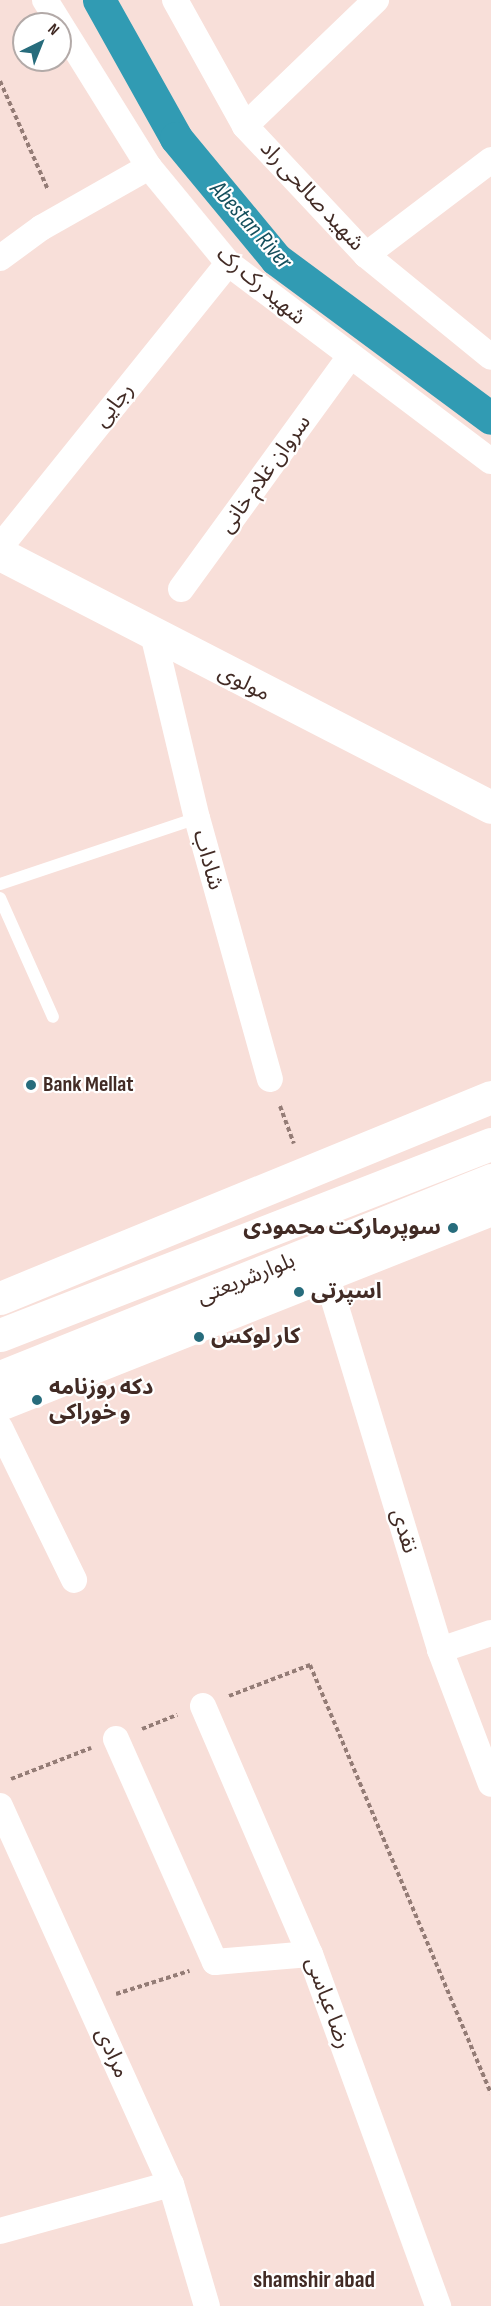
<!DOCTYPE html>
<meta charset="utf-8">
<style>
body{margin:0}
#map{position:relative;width:491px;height:2306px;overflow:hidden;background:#f8dfd9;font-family:"Sofia Sans Condensed","Noto Sans Arabic",sans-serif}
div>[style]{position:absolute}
.canal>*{height:33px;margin:-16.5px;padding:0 16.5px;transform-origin:16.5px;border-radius:16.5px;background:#319bb3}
.path>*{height:4px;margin-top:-2px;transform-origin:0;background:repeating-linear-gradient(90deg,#947c76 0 4.5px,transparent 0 7.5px)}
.lane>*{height:12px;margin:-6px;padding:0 6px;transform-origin:6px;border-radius:6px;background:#fff}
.street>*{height:26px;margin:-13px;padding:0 13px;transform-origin:13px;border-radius:13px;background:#fff}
.secondary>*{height:33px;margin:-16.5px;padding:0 16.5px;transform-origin:16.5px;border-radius:16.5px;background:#fff}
.primary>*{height:33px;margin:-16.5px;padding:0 16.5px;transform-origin:16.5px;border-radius:16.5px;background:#fff}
.dots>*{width:16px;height:16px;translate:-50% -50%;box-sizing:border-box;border:3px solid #fff;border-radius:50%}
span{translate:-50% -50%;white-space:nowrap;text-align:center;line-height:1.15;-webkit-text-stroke:4.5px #fff;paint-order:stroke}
.street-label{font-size:22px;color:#422b25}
.poi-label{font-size:22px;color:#422b25;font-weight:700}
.left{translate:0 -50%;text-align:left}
.right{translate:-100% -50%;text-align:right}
.water-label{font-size:24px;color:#144f5c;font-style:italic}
.neighbourhood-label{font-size:24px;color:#422b25;font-weight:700}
.north{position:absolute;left:12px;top:12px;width:60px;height:60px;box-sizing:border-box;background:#fff;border:2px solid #b3aaa8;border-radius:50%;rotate:43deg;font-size:16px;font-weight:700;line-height:24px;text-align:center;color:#422b25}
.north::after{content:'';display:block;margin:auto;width:21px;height:27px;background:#276c7c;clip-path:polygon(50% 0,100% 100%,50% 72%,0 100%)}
</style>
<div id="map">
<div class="canal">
<i style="left:99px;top:0;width:158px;rotate:60.8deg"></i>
<i style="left:176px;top:138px;width:157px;rotate:50.4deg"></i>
<i style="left:276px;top:259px;width:267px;rotate:36.5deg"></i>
</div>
<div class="path">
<i style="left:0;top:81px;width:119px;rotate:66.2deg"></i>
<i style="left:280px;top:1106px;width:40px;rotate:69.8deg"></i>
<i style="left:229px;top:1696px;width:87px;rotate:-20.9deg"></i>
<i style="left:310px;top:1665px;width:465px;rotate:67.1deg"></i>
<i style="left:142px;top:1729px;width:38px;rotate:-22deg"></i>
<i style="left:11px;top:1779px;width:86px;rotate:-21.2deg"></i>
<i style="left:116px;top:1994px;width:77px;rotate:-17.5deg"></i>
</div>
<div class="lane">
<i style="left:0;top:884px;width:208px;rotate:-18.5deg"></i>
<i style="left:0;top:898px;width:130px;rotate:66deg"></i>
</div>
<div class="street">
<i style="left:45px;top:0;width:197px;rotate:58.1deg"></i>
<i style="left:149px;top:167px;width:124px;rotate:50.5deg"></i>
<i style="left:228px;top:263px;width:329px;rotate:37deg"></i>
<i style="left:175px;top:0;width:144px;rotate:60.9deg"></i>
<i style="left:245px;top:126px;width:177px;rotate:46.8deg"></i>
<i style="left:366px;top:255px;width:161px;rotate:39.2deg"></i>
<i style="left:245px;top:126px;width:182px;rotate:-43.9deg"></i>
<i style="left:366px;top:255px;width:157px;rotate:-37.2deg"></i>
<i style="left:0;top:258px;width:51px;rotate:-36.2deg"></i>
<i style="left:41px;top:228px;width:124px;rotate:-29.5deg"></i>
<i style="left:0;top:547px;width:364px;rotate:-51.2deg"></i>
<i style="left:181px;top:589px;width:286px;rotate:-54deg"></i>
<i style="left:154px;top:638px;width:185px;rotate:76.6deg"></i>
<i style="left:197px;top:818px;width:271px;rotate:74.4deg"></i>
<i style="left:326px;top:1274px;width:393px;rotate:73.1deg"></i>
<i style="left:440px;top:1650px;width:143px;rotate:69.2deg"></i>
<i style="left:0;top:1428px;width:169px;rotate:64deg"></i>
<i style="left:440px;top:1650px;width:54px;rotate:-18.4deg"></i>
<i style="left:203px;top:1706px;width:270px;rotate:66.7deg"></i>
<i style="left:310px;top:1954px;width:375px;rotate:70deg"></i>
<i style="left:116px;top:1739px;width:244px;rotate:66.1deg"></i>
<i style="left:215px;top:1962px;width:95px;rotate:-4.8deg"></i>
<i style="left:0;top:1806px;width:415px;rotate:65.7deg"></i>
<i style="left:171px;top:2184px;width:127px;rotate:73.6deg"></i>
<i style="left:0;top:2231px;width:177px;rotate:-15.4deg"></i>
</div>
<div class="secondary">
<i style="left:0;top:554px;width:552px;rotate:27.26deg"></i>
</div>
<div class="primary">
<i style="left:0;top:1298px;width:531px;rotate:-22.26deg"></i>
<i style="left:0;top:1335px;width:527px;rotate:-21.26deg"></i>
<i style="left:0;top:1377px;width:529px;rotate:-21.86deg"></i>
<i style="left:0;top:1404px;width:528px;rotate:-21.66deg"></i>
</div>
<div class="dots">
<i style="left:31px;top:1085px;background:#276c7c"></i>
<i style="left:453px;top:1228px;background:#276c7c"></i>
<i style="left:299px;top:1292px;background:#276c7c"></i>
<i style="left:199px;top:1337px;background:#276c7c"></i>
<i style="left:37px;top:1400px;background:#276c7c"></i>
</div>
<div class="street-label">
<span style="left:312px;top:196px;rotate:47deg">شهید صالحی راد</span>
<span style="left:261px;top:286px;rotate:40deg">شهید رک رک</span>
<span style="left:114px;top:405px;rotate:-51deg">رجایی</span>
<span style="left:265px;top:474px;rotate:-54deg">سروان غلام خانی</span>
<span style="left:244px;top:683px;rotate:27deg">مولوی</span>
<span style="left:208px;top:860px;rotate:74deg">شاداب</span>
<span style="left:246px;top:1279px;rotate:-22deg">بلوارشریعتی</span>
<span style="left:404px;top:1531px;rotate:73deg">نقدی</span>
<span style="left:328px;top:2003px;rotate:70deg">رضا عباسی</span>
<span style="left:112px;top:2053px;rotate:66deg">مرادی</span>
</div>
<div class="poi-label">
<span class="left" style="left:43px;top:1085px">Bank Mellat</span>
<span class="right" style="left:441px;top:1228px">سوپرمارکت محمودی</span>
<span class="left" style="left:311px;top:1292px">اسپرتی</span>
<span class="left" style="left:211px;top:1337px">کار لوکس</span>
<span class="left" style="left:49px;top:1400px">دکه روزنامه<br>و خوراکی</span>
</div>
<div class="water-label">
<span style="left:251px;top:225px;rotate:48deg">Abestan River</span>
</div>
<div class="neighbourhood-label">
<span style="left:314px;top:2280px">shamshir abad</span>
</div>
<div class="north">N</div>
</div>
